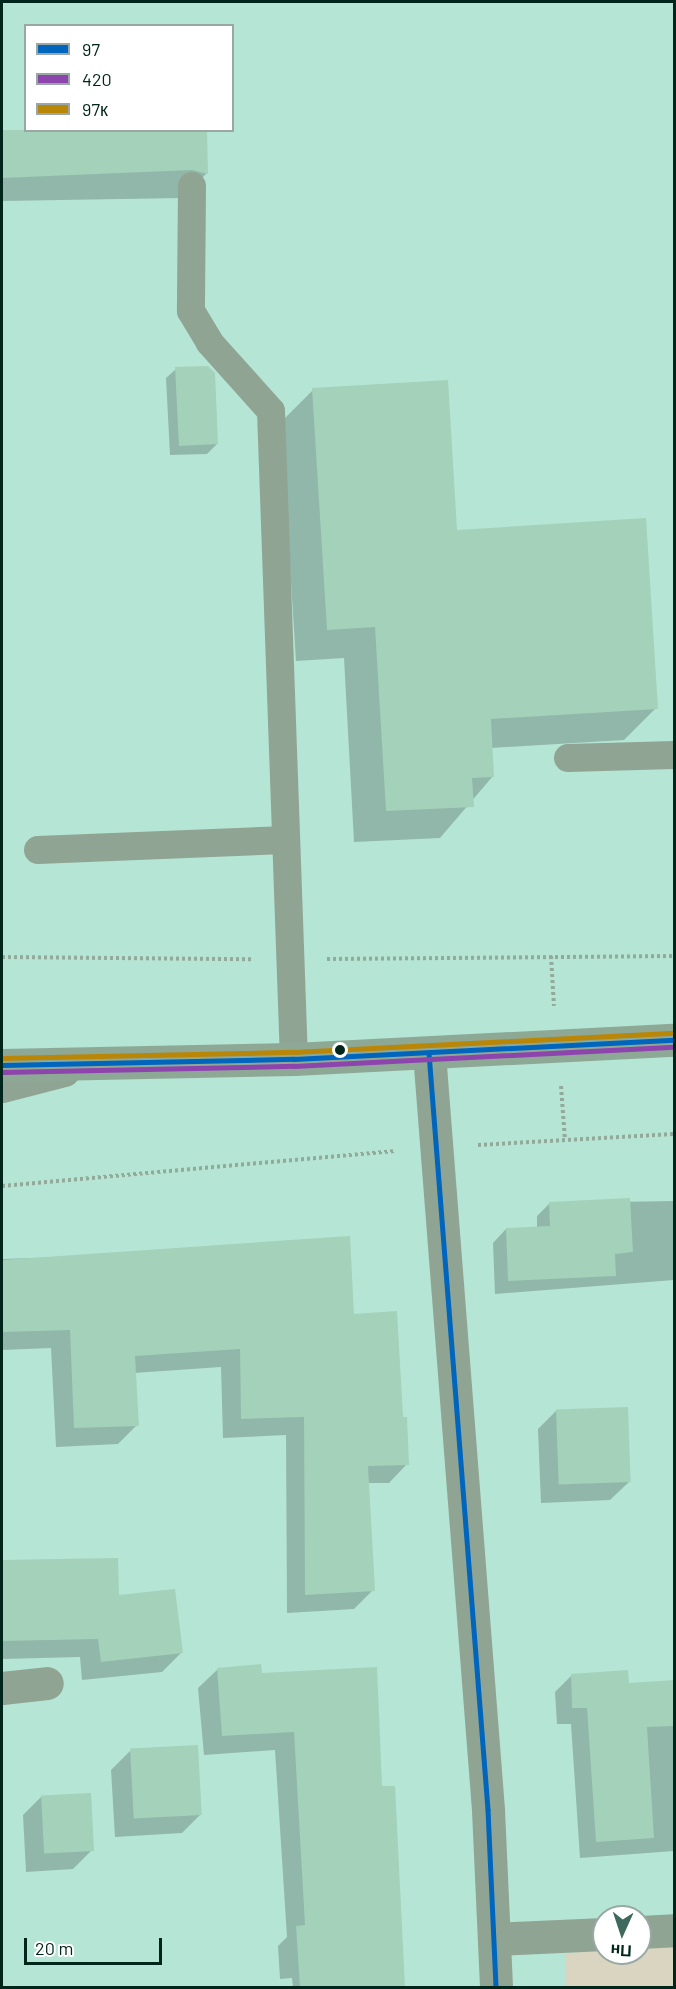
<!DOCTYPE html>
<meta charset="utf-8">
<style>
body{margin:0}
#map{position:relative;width:676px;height:1989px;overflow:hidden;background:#b5e5d5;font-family:Barlow,sans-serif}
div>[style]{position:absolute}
.green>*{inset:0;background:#d9d5c0}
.shadow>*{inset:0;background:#0003}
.building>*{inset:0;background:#a4d1b9;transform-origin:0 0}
.path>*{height:4px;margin-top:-2px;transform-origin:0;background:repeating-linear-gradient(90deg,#93a999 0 3px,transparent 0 6px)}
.lane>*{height:28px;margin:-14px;padding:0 14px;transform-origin:14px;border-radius:14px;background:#90a493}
.street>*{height:33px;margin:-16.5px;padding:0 16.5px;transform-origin:16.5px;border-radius:16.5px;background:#90a493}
.primary>*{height:33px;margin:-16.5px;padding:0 16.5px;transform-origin:16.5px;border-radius:16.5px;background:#8da996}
.bus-1>*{height:4.5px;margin:-2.25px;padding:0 2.25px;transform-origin:2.25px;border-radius:2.25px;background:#0065bd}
.bus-2>*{height:4.5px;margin:-2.25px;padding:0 2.25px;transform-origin:2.25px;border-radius:2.25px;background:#8e44ad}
.bus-3>*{height:4.5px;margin:-2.25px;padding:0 2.25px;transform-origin:2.25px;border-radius:2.25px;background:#b98607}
.dots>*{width:16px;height:16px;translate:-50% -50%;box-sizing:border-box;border:3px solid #fff;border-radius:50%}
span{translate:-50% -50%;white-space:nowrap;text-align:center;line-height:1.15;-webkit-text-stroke:4.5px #fff;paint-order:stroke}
.frame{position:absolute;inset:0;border:3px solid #00261c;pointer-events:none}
.legend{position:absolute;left:24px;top:24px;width:210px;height:108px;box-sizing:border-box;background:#fff;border:2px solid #99a8a4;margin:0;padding:8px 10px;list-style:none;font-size:18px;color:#00261c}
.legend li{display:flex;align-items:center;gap:12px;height:30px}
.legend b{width:30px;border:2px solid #99a8a4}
.north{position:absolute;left:592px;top:1905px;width:60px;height:60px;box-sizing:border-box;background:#fff;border:2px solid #99a8a4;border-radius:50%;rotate:183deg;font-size:16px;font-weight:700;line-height:24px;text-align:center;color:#00261c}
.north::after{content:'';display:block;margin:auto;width:21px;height:27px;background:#3f695d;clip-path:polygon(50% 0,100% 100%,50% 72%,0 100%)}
.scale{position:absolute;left:24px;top:1938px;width:138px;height:27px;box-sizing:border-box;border:3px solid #00261c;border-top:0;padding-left:8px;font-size:18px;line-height:21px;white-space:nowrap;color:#00261c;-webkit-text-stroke:4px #fff;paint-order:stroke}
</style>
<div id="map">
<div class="green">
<i style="clip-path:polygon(674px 1947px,674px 1987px,566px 1987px,565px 1953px)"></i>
</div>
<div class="shadow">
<i style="clip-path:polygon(87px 130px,207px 173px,182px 198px,2px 201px,2px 132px)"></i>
<i style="clip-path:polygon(176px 369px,217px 444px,207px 454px,170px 455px,166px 378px)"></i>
<i style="clip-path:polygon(313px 390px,456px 532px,656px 708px,624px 740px,491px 748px,493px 776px,440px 838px,354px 842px,344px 658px,296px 661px,281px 422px)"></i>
<i style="clip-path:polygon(674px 1201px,674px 1280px,495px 1294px,493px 1243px,506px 1229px,537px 1228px,537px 1216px,550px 1203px)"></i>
<i style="clip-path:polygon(64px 1257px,353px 1315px,402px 1419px,407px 1464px,389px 1483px,367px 1483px,373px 1590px,354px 1609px,287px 1613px,286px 1435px,223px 1438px,221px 1367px,134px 1373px,137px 1425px,118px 1444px,56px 1447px,51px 1348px,2px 1350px,2px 1259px)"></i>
<i style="clip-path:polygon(557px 1410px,629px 1482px,610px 1500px,541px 1503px,538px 1429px)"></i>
<i style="clip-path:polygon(116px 1559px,117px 1597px,181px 1653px,162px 1672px,82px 1680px,80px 1657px,2px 1659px,2px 1565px)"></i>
<i style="clip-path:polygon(217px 1670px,260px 1675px,381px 1788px,404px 1988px,293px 1988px,292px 1978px,280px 1979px,278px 1946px,287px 1937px,275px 1750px,204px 1755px,198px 1688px)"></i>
<i style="clip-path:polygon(572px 1675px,627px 1684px,674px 1682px,674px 1851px,580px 1858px,571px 1724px,557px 1724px,555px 1692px)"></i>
<i style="clip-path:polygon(130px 1751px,201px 1814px,182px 1833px,115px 1837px,111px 1770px)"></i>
<i style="clip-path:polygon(42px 1796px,92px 1850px,73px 1869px,26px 1872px,23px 1815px)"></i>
</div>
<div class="building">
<i style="clip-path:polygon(2px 130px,207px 130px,208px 174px,192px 170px,2px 178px)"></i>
<i style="clip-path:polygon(208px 366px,215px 373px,218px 444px,179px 446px,175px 367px)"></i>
<i style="clip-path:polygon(448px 380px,457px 530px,646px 518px,658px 709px,491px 719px,494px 777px,472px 778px,474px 807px,386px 811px,375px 627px,327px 630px,312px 388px)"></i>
<i style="clip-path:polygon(630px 1198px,633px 1252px,615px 1254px,616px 1276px,508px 1281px,506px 1228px,550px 1226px,549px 1202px)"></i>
<i style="clip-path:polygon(350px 1236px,354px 1314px,397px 1311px,403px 1417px,407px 1417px,409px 1465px,368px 1466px,375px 1591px,305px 1595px,304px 1417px,241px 1419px,240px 1349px,135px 1356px,139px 1426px,74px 1428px,70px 1330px,2px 1332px,2px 1260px)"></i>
<i style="left:628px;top:1407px;width:75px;height:72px;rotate:88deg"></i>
<i style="clip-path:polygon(118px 1558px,119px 1595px,175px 1589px,183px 1653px,101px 1662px,98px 1639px,2px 1641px,2px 1560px)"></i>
<i style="clip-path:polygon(261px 1664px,262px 1673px,377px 1667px,382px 1786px,395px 1786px,405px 1988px,300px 1988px,296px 1926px,305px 1925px,294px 1732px,222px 1736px,217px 1668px)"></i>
<i style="clip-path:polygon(628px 1670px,629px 1683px,675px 1680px,675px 1726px,647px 1727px,654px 1838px,596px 1842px,587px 1708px,572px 1708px,571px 1674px)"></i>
<i style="left:198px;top:1745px;width:70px;height:68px;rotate:87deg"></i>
<i style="left:91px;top:1793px;width:58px;height:50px;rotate:87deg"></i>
</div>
<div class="path">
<i style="left:551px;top:956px;width:50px;rotate:86.6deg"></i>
<i style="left:2px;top:957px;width:249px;rotate:0.5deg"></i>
<i style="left:327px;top:959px;width:347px;rotate:-0.5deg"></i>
<i style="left:561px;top:1086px;width:54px;rotate:85.8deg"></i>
<i style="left:478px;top:1145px;width:196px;rotate:-3.2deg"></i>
<i style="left:2px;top:1186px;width:395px;rotate:-5.1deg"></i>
</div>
<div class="lane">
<i style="left:192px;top:186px;width:125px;rotate:90.5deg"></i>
<i style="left:191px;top:311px;width:37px;rotate:59deg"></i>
<i style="left:210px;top:343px;width:91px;rotate:48.1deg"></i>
<i style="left:271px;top:411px;width:648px;rotate:87.97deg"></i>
<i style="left:568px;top:758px;width:106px;rotate:-1.6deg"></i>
<i style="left:38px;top:850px;width:248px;rotate:-2.3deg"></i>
</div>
<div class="street">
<i style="left:429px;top:1053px;width:759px;rotate:85.54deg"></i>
<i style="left:488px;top:1810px;width:178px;rotate:87.4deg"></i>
<i style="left:2px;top:1086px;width:64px;rotate:-14.5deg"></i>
<i style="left:2px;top:1688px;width:45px;rotate:-6.3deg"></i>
<i style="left:640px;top:1932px;width:34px;rotate:-3deg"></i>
<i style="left:494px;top:1939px;width:110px;rotate:-2.6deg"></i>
</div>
<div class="primary">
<i style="left:2px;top:1065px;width:292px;rotate:-1.2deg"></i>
<i style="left:294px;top:1059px;width:380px;rotate:-2.9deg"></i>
</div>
<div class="bus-1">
<i style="left:429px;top:1053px;width:759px;rotate:85.54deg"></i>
<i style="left:488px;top:1810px;width:178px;rotate:87.4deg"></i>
<i style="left:2px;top:1065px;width:292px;rotate:-1.2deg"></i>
<i style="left:294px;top:1059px;width:380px;rotate:-2.9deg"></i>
</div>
<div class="bus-2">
<i style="left:2px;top:1072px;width:292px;rotate:-1.2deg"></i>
<i style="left:294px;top:1066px;width:380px;rotate:-2.9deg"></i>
</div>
<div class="bus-3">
<i style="left:2px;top:1058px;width:292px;rotate:-1.2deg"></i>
<i style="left:294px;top:1052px;width:380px;rotate:-2.9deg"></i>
</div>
<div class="dots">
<i style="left:340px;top:1050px;background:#00261c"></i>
</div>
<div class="frame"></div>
<ul class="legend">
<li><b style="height:8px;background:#0065bd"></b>97</li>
<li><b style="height:8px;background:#8e44ad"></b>420</li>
<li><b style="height:8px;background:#b98607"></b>97к</li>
</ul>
<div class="north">Пн</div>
<div class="scale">20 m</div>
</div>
